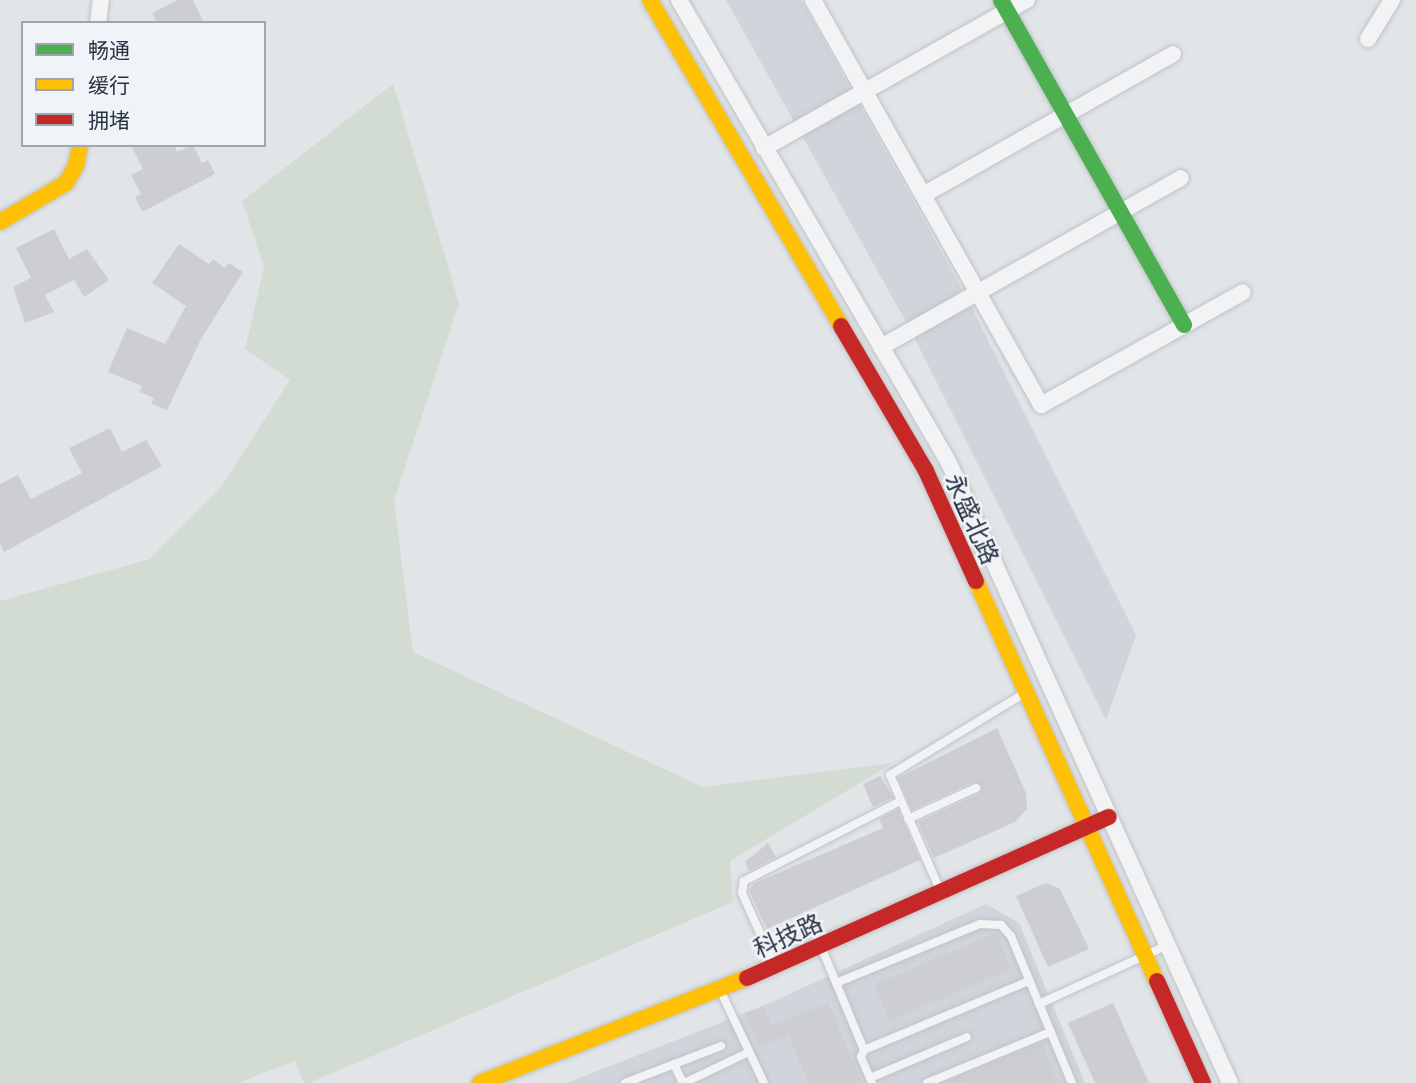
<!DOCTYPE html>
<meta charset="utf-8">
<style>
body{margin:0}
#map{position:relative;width:1416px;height:1083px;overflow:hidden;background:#e2e5e8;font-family:Jost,"Noto Sans SC",sans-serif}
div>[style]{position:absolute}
.built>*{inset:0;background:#d0d4db}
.green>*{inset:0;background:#d3dcd2}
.building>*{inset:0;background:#ccced2;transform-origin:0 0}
.roads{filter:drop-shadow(0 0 2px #c0c3c6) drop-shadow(0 0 2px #c0c3c6)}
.lane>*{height:8px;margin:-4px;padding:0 4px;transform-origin:4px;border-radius:4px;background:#f2f3f4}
.street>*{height:16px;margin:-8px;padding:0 8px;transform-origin:8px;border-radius:8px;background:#f2f3f4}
.fast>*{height:16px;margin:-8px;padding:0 8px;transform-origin:8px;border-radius:8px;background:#4caf50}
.slow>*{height:16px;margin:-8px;padding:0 8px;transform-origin:8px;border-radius:8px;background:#ffc107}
.jam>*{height:16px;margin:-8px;padding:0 8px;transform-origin:8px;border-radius:8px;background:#c62828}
span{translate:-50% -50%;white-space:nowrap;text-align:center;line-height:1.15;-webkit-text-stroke:5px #f0f3f7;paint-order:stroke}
.street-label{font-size:24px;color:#273243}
.legend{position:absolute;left:21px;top:21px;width:245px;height:126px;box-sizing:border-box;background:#f0f3f7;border:2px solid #a0a6af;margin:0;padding:9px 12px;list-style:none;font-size:21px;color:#273243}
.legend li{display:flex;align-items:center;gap:14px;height:35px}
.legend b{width:35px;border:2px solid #a0a6af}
</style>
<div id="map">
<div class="built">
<i style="clip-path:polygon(726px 0,801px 0,967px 298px,1136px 635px,1106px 720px,910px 329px)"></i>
<i style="clip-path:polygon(986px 904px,1019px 923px,1085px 1083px,567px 1083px,763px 1006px)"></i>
</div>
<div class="green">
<i style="clip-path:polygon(393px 84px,459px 303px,394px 501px,413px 652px,703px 787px,893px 763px,730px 861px,733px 902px,309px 1083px,304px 1083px,295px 1061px,238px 1083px,0 1083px,0 601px,150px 559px,221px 487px,290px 380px,245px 349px,264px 267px,242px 201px)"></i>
</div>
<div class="building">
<i style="clip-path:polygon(178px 0,193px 0,204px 23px,157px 23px,152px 13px)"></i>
<i style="clip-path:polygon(131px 145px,174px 145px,177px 152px,193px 145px,202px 163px,208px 160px,215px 174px,142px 212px,135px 197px,141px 194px,131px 175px,143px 169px)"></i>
<i style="clip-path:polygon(54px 229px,69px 259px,87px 249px,109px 280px,84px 297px,74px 280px,45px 295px,54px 312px,25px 323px,13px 287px,31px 278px,16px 248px)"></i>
<i style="clip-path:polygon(179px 244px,209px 264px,213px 259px,225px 268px,229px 263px,243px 272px,201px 339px,167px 410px,151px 404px,154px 398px,140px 392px,142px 386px,108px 372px,127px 328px,165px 344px,186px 306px,152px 283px)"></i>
<i style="clip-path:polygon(110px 428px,122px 452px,146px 440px,162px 466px,4px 552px,0 544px,0 484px,18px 475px,31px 499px,82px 473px,69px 448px)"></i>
<i style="clip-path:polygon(997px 728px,1026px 793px,1027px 809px,1015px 822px,934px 858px,918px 822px,979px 794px,982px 786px,973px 782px,912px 810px,898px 778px)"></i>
<i style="clip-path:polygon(880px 776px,893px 797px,873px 807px,863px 784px)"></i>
<i style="clip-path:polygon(898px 809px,920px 860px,767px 929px,749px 890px,755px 883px,883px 828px,879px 819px)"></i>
<i style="clip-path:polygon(768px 843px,776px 857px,749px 871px,745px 862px)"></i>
<i style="clip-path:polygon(1046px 883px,1060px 889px,1089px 949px,1048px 967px,1016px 896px)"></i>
<i style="left:996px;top:933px;width:39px;height:132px;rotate:67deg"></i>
<i style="clip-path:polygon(828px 1003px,862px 1083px,808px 1083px,789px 1035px,759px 1047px,745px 1013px,763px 1006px,772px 1026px)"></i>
<i style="clip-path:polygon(1113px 1003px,1149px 1083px,1095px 1083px,1068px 1023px)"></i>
<i style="clip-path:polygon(1042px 1043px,1058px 1083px,944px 1083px)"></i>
</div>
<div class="roads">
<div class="lane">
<i style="left:908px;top:819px;width:75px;rotate:-24.5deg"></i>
<i style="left:940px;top:890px;width:125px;rotate:-113.5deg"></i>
<i style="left:890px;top:775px;width:158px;rotate:-31.3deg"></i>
<i style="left:822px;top:949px;width:109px;rotate:67.4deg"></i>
<i style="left:774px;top:964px;width:78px;rotate:-114.3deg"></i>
<i style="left:742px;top:893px;width:12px;rotate:-81deg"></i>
<i style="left:744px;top:881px;width:175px;rotate:-27.1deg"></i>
<i style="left:836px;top:983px;width:156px;rotate:-22.3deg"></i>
<i style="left:980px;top:924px;width:21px;rotate:3deg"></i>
<i style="left:1001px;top:925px;width:15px;rotate:48deg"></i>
<i style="left:1011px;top:936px;width:159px;rotate:67.5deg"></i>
<i style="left:721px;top:992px;width:101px;rotate:64.7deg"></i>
<i style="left:1039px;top:1004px;width:142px;rotate:-24.6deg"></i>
<i style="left:674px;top:1064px;width:21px;rotate:65deg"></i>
<i style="left:870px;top:1078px;width:105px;rotate:-22.9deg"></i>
<i style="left:625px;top:1083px;width:103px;rotate:-21.1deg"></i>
<i style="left:684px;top:1083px;width:72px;rotate:-25.5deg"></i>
<i style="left:872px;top:1083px;width:28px;rotate:-113deg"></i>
<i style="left:861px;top:1057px;width:8px;rotate:-67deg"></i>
<i style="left:864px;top:1050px;width:179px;rotate:-22.7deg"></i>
<i style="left:927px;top:1083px;width:133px;rotate:-22.5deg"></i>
</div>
<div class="street">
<i style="left:679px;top:0;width:534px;rotate:59.74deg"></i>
<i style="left:948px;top:461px;width:683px;rotate:65.61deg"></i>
<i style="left:813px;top:0;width:465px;rotate:60.6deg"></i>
<i style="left:1041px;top:405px;width:231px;rotate:-29.2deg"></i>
<i style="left:98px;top:23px;width:23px;rotate:-83deg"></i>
<i style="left:1368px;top:39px;width:46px;rotate:-58.4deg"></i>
<i style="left:764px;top:148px;width:302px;rotate:-29.4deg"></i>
<i style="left:923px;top:195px;width:287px;rotate:-29.4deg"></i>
<i style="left:881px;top:347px;width:344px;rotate:-29.4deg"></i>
</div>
<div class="fast">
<i style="left:1001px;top:0;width:373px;rotate:60.6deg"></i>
</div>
<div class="slow">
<i style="left:650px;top:0;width:378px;rotate:59.6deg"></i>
<i style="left:0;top:222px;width:77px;rotate:-30.6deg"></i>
<i style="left:66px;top:183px;width:20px;rotate:-60deg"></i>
<i style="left:76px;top:166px;width:21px;rotate:-79deg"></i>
<i style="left:976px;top:581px;width:439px;rotate:65.7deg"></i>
<i style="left:480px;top:1083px;width:287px;rotate:-21.5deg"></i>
</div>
<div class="jam">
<i style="left:841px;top:326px;width:168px;rotate:59.6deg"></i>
<i style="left:926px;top:471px;width:121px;rotate:65.6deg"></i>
<i style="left:747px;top:978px;width:396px;rotate:-24deg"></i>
<i style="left:1157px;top:981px;width:112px;rotate:65.7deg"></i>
</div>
</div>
<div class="street-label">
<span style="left:972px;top:519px;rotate:66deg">永盛北路</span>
<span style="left:788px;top:936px;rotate:-24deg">科技路</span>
</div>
<ul class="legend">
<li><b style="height:9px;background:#4caf50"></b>畅通</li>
<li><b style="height:9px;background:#ffc107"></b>缓行</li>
<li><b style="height:9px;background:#c62828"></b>拥堵</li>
</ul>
</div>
